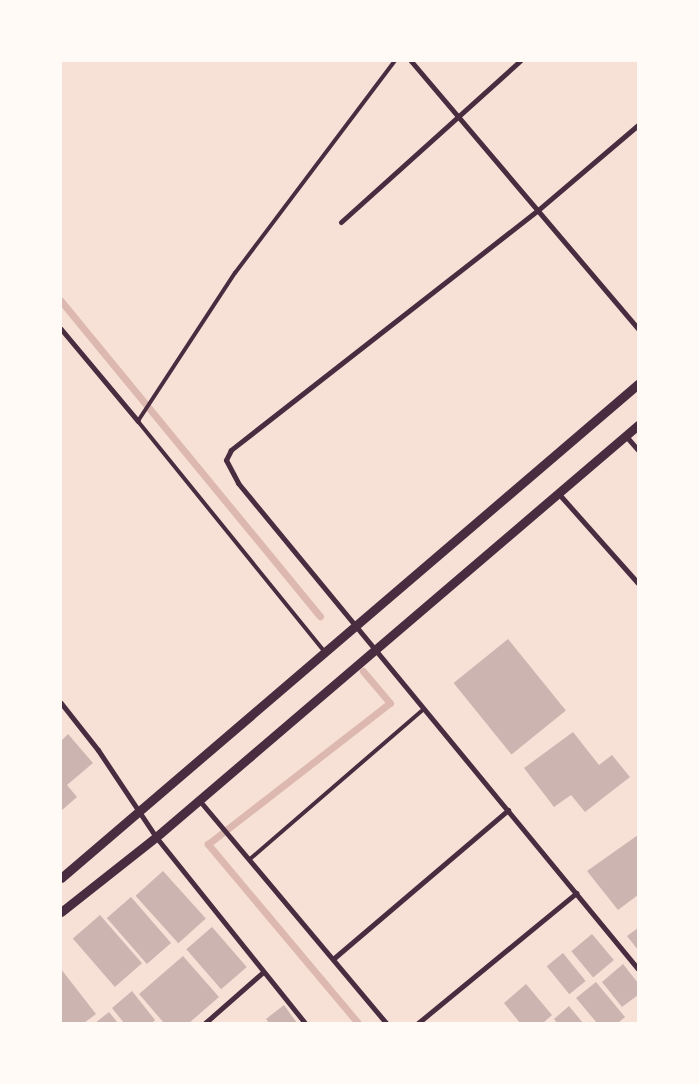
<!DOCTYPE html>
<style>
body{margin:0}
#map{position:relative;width:699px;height:1084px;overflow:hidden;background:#f7e1d7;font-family:"Asap Condensed",sans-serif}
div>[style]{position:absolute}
.stream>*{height:7px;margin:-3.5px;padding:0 3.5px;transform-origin:3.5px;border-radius:3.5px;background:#dcb8b0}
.building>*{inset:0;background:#ccb4b1;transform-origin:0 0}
.service>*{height:4px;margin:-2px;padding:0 2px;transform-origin:2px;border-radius:2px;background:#4a2c40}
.minor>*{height:5px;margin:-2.5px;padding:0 2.5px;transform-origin:2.5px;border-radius:2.5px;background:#4a2c40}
.tertiary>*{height:9px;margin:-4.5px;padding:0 4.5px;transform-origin:4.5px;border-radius:4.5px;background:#4a2c40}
span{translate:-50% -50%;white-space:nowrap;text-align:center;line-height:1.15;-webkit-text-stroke:4.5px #fffaf5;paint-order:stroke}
.frame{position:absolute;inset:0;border:62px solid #fffaf5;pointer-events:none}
</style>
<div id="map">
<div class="stream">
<i style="left:61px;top:301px;width:408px;rotate:50.6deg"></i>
<i style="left:358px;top:1023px;width:234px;rotate:-130deg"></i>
<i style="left:208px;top:844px;width:230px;rotate:-37.8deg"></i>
<i style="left:390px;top:703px;width:42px;rotate:-130.2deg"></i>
</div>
<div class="building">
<i style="left:508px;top:639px;width:92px;height:70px;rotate:51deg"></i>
<i style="clip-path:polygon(573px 732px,599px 765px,612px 755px,630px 777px,585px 812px,571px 795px,554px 807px,524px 768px)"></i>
<i style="clip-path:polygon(68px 734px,93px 763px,67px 785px,77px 797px,61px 811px,61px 741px)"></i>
<i style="clip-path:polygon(638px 835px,638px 895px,618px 910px,587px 871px)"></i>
<i style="left:163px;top:871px;width:64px;height:37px;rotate:48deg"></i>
<i style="left:131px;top:897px;width:61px;height:32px;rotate:49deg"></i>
<i style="left:100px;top:915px;width:64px;height:36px;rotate:49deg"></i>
<i style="left:212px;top:927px;width:53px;height:34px;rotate:49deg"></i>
<i style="clip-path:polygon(638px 928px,638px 950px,627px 936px)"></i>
<i style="left:592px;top:934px;width:34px;height:27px;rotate:50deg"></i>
<i style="left:563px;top:953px;width:36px;height:21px;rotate:51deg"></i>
<i style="clip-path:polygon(183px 956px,219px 997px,189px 1023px,164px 1023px,139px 994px)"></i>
<i style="clip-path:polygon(623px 964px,638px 983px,638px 995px,622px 1007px,602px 982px)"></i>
<i style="clip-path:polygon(61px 969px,96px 1014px,84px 1023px,61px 1023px)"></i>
<i style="clip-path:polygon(596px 982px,625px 1017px,618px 1023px,597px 1023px,576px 998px)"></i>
<i style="clip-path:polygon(526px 984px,552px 1015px,543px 1023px,520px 1023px,504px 1003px)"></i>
<i style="clip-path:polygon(132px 991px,155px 1020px,152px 1023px,124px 1023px,112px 1008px)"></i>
<i style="clip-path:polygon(284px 1005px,297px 1023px,269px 1023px,266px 1019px)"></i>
<i style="clip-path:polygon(569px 1006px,583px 1023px,557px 1023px,554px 1019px)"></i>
<i style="clip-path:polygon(109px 1012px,118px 1023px,95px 1023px)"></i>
</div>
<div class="service">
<i style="left:324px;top:651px;width:296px;rotate:-129deg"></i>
<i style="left:138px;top:421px;width:177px;rotate:-56.8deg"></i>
<i style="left:235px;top:273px;width:266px;rotate:-53deg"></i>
<i style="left:250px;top:859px;width:230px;rotate:-40.8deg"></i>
</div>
<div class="minor">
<i style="left:411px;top:61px;width:351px;rotate:49.7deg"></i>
<i style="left:638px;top:125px;width:131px;rotate:139.6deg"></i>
<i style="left:538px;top:210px;width:390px;rotate:142deg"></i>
<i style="left:231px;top:450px;width:11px;rotate:117deg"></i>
<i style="left:226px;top:460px;width:26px;rotate:62deg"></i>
<i style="left:238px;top:483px;width:629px;rotate:50.54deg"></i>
<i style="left:341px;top:222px;width:241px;rotate:-42deg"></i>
<i style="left:61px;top:329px;width:120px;rotate:50.1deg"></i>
<i style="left:625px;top:435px;width:20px;rotate:49deg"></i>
<i style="left:558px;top:493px;width:120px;rotate:48.4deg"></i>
<i style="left:61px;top:703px;width:60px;rotate:51.8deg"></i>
<i style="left:98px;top:750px;width:105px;rotate:56.3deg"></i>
<i style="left:156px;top:837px;width:238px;rotate:51.3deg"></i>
<i style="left:199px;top:800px;width:291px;rotate:50deg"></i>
<i style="left:333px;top:959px;width:230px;rotate:-40.4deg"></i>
<i style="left:205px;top:1023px;width:76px;rotate:-41.3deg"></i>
<i style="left:418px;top:1023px;width:205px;rotate:-39.4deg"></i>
</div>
<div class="tertiary">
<i style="left:61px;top:878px;width:760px;rotate:-40.57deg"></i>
<i style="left:61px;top:912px;width:121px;rotate:-38.3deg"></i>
<i style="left:156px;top:837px;width:634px;rotate:-40.52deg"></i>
</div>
<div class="frame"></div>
</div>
